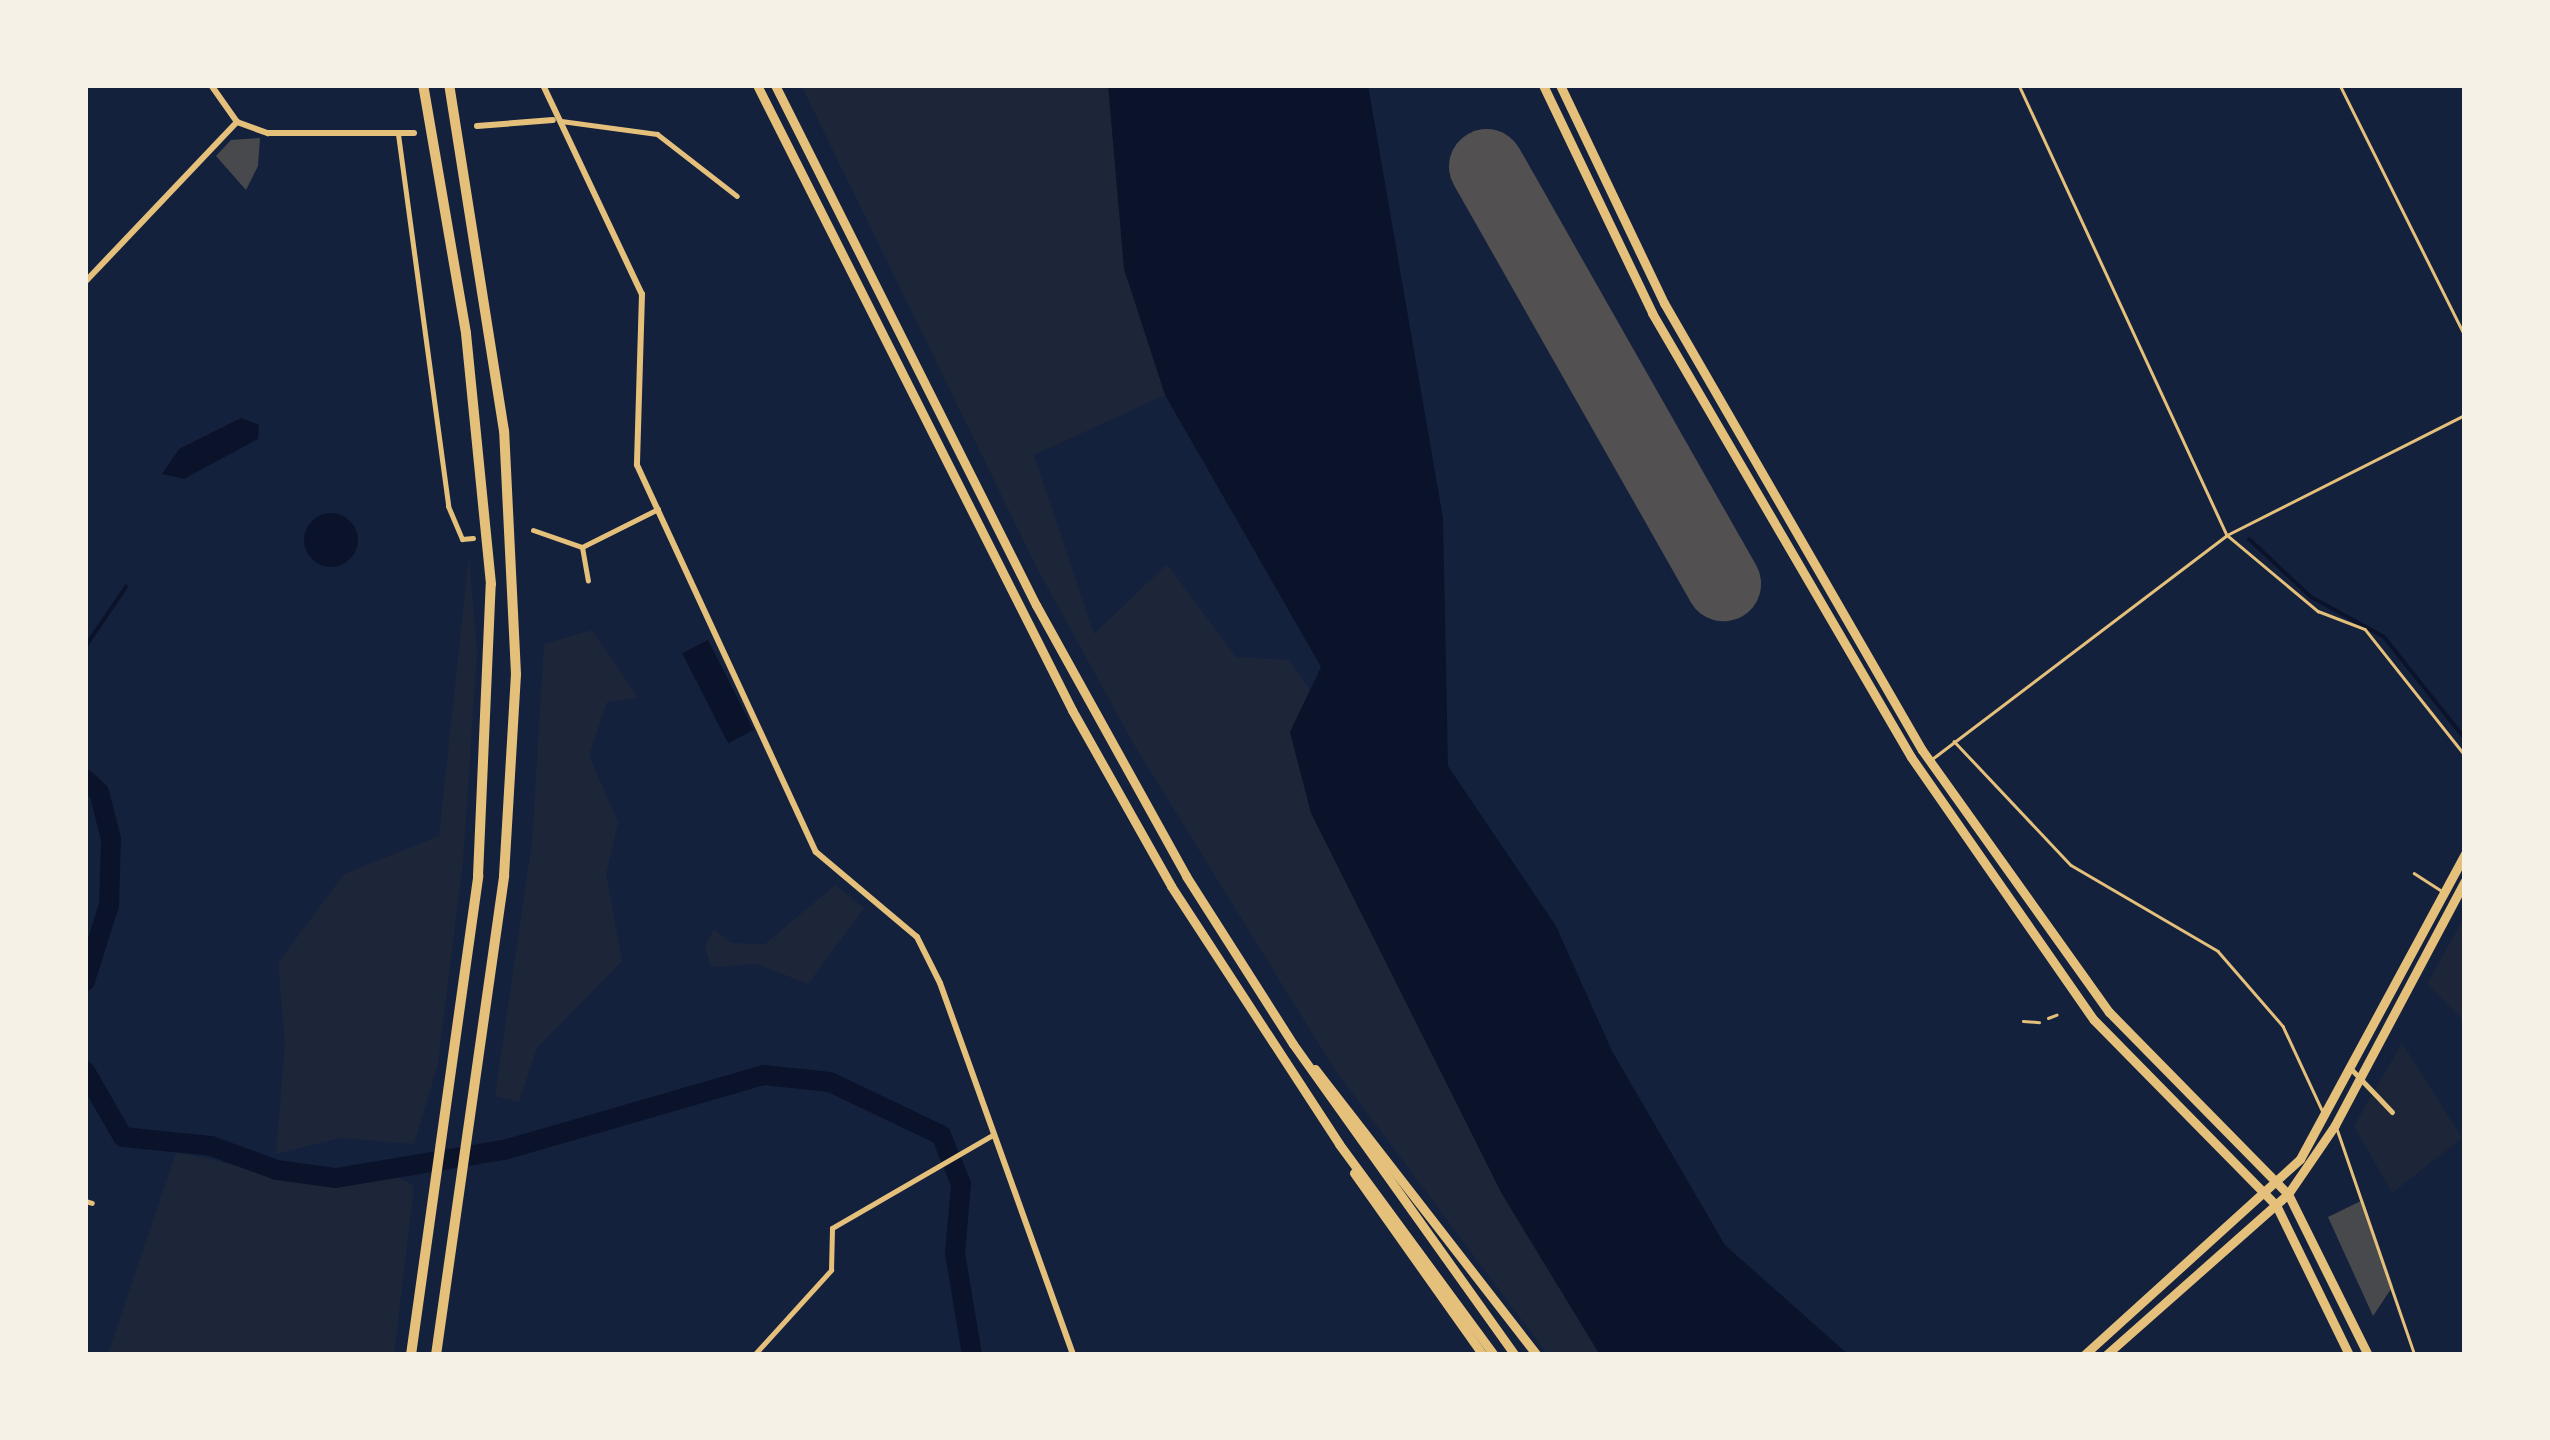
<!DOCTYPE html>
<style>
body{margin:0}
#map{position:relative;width:2550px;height:1440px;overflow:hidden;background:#14213d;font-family:"Exo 2",sans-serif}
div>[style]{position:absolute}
.green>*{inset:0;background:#1d2539}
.water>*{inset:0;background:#0b132b;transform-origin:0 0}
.round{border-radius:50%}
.stream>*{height:4px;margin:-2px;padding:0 2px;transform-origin:2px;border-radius:2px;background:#0b132b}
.river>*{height:20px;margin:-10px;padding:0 10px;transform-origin:10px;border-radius:10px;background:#0b132b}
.runway>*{height:75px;margin:-37.5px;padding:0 37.5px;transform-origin:37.5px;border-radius:37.5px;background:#525050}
.building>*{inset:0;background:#48494c}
.path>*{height:2.5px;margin:-1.25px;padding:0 1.25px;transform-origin:1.25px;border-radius:1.25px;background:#e5c07b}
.service>*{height:2.5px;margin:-1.25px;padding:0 1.25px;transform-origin:1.25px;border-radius:1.25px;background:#e5c07b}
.minor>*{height:5px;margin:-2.5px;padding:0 2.5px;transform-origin:2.5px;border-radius:2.5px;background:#e5c07b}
.tertiary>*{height:6px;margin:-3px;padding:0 3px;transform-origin:3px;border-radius:3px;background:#e5c07b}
.primary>*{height:9px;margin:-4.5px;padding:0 4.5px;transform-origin:4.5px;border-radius:4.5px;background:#e5c07b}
.trunk>*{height:9px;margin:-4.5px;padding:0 4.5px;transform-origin:4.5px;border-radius:4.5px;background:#e5c07b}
.motorway>*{height:10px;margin:-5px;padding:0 5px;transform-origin:5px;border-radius:5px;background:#e5c07b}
span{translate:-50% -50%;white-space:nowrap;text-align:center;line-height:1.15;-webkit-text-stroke:10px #f6f1e7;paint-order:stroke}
.frame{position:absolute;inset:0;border:88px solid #f6f1e7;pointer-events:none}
</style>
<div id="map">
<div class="green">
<i style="clip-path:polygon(801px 85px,1286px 85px,1321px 667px,1165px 395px,1034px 455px,1094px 634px,1167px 564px,1236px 657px,1289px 660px,1310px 690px,1290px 732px,1311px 813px,1502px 1194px,1600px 1355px,1548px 1355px,1335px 1070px,1133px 743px,1036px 566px)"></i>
<i style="clip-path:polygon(469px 555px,477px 653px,463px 862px,438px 1064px,414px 1144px,340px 1138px,276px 1154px,285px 1043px,278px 963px,344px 874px,439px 836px)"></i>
<i style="clip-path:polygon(592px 630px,638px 698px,607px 702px,589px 756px,618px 822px,606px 874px,622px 961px,537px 1048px,519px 1102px,495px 1096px,532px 842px,544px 644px)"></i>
<i style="clip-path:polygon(835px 885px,864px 908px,808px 984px,757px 964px,711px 967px,705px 946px,714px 929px,731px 943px,765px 944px)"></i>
<i style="clip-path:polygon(2465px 916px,2465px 1022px,2427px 984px)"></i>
<i style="clip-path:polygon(2402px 1043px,2462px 1138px,2392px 1193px,2354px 1126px)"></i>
<i style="clip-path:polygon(176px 1152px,320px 1184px,398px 1177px,414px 1186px,394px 1355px,108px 1355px)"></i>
</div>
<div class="water">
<i style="clip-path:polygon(1108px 85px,1368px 85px,1443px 518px,1448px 766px,1556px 926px,1612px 1051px,1725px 1245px,1849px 1355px,1600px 1355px,1502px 1194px,1311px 813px,1290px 732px,1321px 667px,1165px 395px,1124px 269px)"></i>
<i style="clip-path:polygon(241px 418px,259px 425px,258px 439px,184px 479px,162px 474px,179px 449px)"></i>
<i class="round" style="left:304px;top:513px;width:54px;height:54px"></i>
<i style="left:708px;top:640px;width:101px;height:29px;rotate:63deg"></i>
</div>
<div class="stream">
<i style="left:2249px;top:539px;width:85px;rotate:43.1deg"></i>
<i style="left:2311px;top:597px;width:83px;rotate:28.7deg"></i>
<i style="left:2384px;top:637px;width:130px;rotate:51.5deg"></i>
<i style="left:85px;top:647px;width:73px;rotate:-55.7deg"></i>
</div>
<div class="river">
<i style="left:85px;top:779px;width:19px;rotate:43deg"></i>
<i style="left:99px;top:792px;width:49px;rotate:75.7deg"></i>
<i style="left:111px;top:839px;width:66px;rotate:91.7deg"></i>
<i style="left:109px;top:905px;width:80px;rotate:107.5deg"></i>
<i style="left:85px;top:1071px;width:76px;rotate:60.1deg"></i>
<i style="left:123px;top:1137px;width:88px;rotate:5.8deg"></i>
<i style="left:211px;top:1146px;width:70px;rotate:20deg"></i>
<i style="left:277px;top:1170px;width:60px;rotate:7.7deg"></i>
<i style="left:336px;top:1178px;width:170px;rotate:-9.5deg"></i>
<i style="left:504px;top:1150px;width:271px;rotate:-16.1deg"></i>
<i style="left:764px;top:1075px;width:66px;rotate:6.1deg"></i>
<i style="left:830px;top:1082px;width:123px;rotate:25.5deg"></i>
<i style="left:941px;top:1135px;width:53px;rotate:67.8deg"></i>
<i style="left:961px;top:1184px;width:69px;rotate:95deg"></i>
<i style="left:955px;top:1253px;width:103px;rotate:80.5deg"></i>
</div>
<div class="runway">
<i style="left:1486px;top:166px;width:480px;rotate:60.4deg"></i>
</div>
<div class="building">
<i style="clip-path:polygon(260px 138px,258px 166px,246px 190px,216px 156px,231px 140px)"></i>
<i style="clip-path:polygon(2363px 1200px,2393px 1286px,2373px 1316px,2328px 1217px)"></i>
</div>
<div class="path">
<i style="left:2048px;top:1018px;width:9px;rotate:-21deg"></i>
<i style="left:2023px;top:1021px;width:16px;rotate:4deg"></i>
</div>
<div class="service">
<i style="left:2019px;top:85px;width:496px;rotate:65.2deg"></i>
<i style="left:2227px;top:535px;width:119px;rotate:39.9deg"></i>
<i style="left:2318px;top:611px;width:50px;rotate:21deg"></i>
<i style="left:2365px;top:629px;width:161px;rotate:51.6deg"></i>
<i style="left:2340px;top:85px;width:280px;rotate:63.5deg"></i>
<i style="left:1954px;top:741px;width:170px;rotate:46.7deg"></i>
<i style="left:2071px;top:865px;width:170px;rotate:30.3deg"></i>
<i style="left:2218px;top:951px;width:99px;rotate:49.1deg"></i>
<i style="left:2283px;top:1026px;width:95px;rotate:65.1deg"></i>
<i style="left:1932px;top:759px;width:370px;rotate:-37.2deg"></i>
<i style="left:2227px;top:535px;width:267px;rotate:-26.8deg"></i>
<i style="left:2414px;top:873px;width:31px;rotate:33deg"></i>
<i style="left:2336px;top:1126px;width:242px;rotate:71deg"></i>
</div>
<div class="minor">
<i style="left:561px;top:121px;width:97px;rotate:7.7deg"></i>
<i style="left:657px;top:134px;width:101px;rotate:37.8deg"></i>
<i style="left:398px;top:134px;width:375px;rotate:82.3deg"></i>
<i style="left:448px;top:506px;width:36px;rotate:67deg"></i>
<i style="left:462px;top:539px;width:11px;rotate:-5deg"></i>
<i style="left:533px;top:530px;width:52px;rotate:19.1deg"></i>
<i style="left:582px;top:547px;width:85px;rotate:-26.6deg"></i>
<i style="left:582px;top:547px;width:34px;rotate:80deg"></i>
<i style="left:2352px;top:1070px;width:58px;rotate:46.4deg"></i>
<i style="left:85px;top:1201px;width:7px;rotate:16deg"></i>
<i style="left:754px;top:1355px;width:115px;rotate:-47.8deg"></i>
<i style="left:831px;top:1270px;width:42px;rotate:-88.6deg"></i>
<i style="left:832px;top:1228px;width:187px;rotate:-30.1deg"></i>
</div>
<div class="tertiary">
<i style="left:211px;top:85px;width:45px;rotate:54.9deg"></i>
<i style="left:237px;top:122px;width:33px;rotate:20deg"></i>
<i style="left:268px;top:133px;width:146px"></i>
<i style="left:543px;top:85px;width:231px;rotate:64.7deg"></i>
<i style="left:642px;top:294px;width:171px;rotate:91.7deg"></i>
<i style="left:637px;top:465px;width:426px;rotate:65.2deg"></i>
<i style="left:816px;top:852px;width:132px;rotate:40.1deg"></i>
<i style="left:917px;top:937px;width:51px;rotate:63.4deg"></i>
<i style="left:940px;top:983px;width:395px;rotate:70.3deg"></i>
<i style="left:477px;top:126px;width:76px;rotate:-4.5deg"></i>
<i style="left:85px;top:282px;width:221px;rotate:-46.5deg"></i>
</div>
<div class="primary">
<i style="left:1543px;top:85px;width:253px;rotate:64.4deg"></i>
<i style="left:1652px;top:313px;width:514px;rotate:59.74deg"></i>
<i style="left:1911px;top:757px;width:320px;rotate:55.2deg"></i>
<i style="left:2094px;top:1020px;width:260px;rotate:45.5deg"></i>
<i style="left:2276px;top:1205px;width:167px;rotate:64deg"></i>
<i style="left:1560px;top:85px;width:242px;rotate:64.5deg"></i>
<i style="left:1664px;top:303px;width:516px;rotate:60.01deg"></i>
<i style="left:1922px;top:750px;width:322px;rotate:54.5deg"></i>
<i style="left:2109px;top:1012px;width:255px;rotate:45.5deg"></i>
<i style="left:2288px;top:1194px;width:180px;rotate:63.6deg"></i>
<i style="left:2084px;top:1355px;width:292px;rotate:-42.2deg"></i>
<i style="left:2300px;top:1159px;width:347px;rotate:-61.6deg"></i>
<i style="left:2106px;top:1355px;width:243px;rotate:-41.5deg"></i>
<i style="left:2288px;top:1194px;width:83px;rotate:-55.7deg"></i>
<i style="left:2335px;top:1125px;width:276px;rotate:-62deg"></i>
</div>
<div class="trunk">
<i style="left:757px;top:85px;width:700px;rotate:63.25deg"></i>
<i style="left:1072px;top:710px;width:202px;rotate:60.6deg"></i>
<i style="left:1171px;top:886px;width:308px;rotate:56.9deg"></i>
<i style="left:1339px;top:1144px;width:262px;rotate:53.7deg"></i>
<i style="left:775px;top:85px;width:582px;rotate:63.35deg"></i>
<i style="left:1036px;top:605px;width:310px;rotate:61deg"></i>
<i style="left:1186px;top:876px;width:199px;rotate:57.5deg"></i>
<i style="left:1293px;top:1044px;width:382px;rotate:54.5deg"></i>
<i style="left:1315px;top:1069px;width:362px;rotate:52.2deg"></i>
<i style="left:1354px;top:1173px;width:223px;rotate:54.7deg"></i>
</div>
<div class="motorway">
<i style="left:411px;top:1355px;width:484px;rotate:-82deg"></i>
<i style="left:478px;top:876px;width:292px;rotate:-87.5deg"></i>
<i style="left:491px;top:584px;width:252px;rotate:-95.7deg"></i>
<i style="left:466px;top:333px;width:252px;rotate:-99.8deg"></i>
<i style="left:436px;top:1355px;width:484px;rotate:-81.9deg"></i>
<i style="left:504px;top:876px;width:202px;rotate:-86.6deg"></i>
<i style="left:516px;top:674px;width:243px;rotate:-92.8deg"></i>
<i style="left:504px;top:431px;width:350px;rotate:-99deg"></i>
</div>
<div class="frame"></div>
</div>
